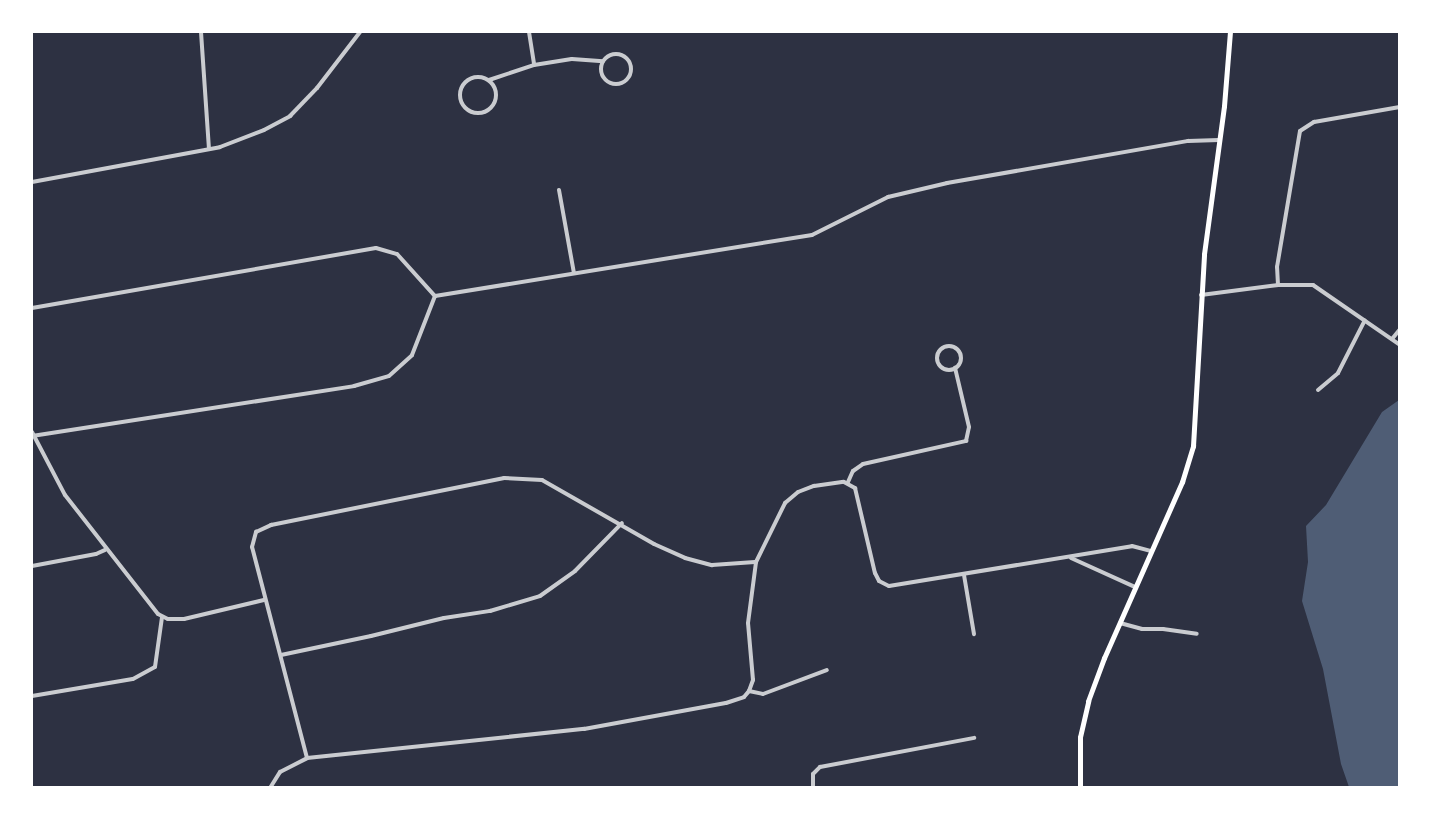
<!DOCTYPE html>
<style>
body{margin:0}
#map{position:relative;width:1431px;height:819px;overflow:hidden;background:#2d3142;font-family:Jost,sans-serif}
div>[style]{position:absolute}
.water>*{inset:0;background:#4f5d75}
.minor>*{height:4px;margin:-2px;padding:0 2px;transform-origin:2px;border-radius:2px;background:#caccd0}
.minor>.ring{margin:-2px;padding:0;box-sizing:content-box;background:none;border:4px solid #caccd0;border-radius:50%}
.secondary>*{height:5px;margin:-2.5px;padding:0 2.5px;transform-origin:2.5px;border-radius:2.5px;background:#fff}
span{translate:-50% -50%;white-space:nowrap;text-align:center;line-height:1.15;-webkit-text-stroke:6px #fff;paint-order:stroke}
.frame{position:absolute;inset:0;border:33px solid #fff;pointer-events:none}
</style>
<div id="map">
<div class="water">
<i style="clip-path:polygon(1399px 400px,1399px 787px,1349px 787px,1341px 764px,1323px 669px,1302px 601px,1308px 562px,1306px 526px,1326px 505px,1382px 412px)"></i>
</div>
<div class="minor">
<i style="left:201px;top:32px;width:117px;rotate:86.1deg"></i>
<i style="left:529px;top:32px;width:33px;rotate:81deg"></i>
<i class="ring" style="left:601px;top:54px;width:26px;height:26px"></i>
<i class="ring" style="left:460px;top:77px;width:32px;height:32px"></i>
<i style="left:489px;top:80px;width:47px;rotate:-18.4deg"></i>
<i style="left:534px;top:65px;width:38px;rotate:-9deg"></i>
<i style="left:572px;top:59px;width:31px;rotate:4deg"></i>
<i style="left:32px;top:182px;width:191px;rotate:-10.5deg"></i>
<i style="left:220px;top:147px;width:47px;rotate:-21.1deg"></i>
<i style="left:264px;top:130px;width:30px;rotate:-28deg"></i>
<i style="left:290px;top:116px;width:39px;rotate:-46deg"></i>
<i style="left:317px;top:88px;width:71px;rotate:-52.5deg"></i>
<i style="left:559px;top:190px;width:84px;rotate:79.8deg"></i>
<i style="left:1278px;top:285px;width:18px;rotate:-93deg"></i>
<i style="left:1277px;top:267px;width:138px;rotate:-80.4deg"></i>
<i style="left:1300px;top:131px;width:17px;rotate:-33deg"></i>
<i style="left:1314px;top:122px;width:87px;rotate:-9.9deg"></i>
<i style="left:1201px;top:295px;width:78px;rotate:-7.4deg"></i>
<i style="left:1278px;top:285px;width:35px"></i>
<i style="left:1313px;top:285px;width:106px;rotate:34.6deg"></i>
<i style="left:435px;top:296px;width:382px;rotate:-9.2deg"></i>
<i style="left:812px;top:235px;width:85px;rotate:-26.6deg"></i>
<i style="left:888px;top:197px;width:61px;rotate:-13.3deg"></i>
<i style="left:947px;top:183px;width:245px;rotate:-9.9deg"></i>
<i style="left:1188px;top:141px;width:31px;rotate:-2deg"></i>
<i style="left:32px;top:308px;width:349px;rotate:-9.9deg"></i>
<i style="left:376px;top:248px;width:22px;rotate:16deg"></i>
<i style="left:397px;top:254px;width:57px;rotate:47.9deg"></i>
<i style="left:1392px;top:339px;width:13px;rotate:-51deg"></i>
<i class="ring" style="left:937px;top:346px;width:20px;height:20px"></i>
<i style="left:1318px;top:390px;width:26px;rotate:-40deg"></i>
<i style="left:1338px;top:373px;width:59px;rotate:-63deg"></i>
<i style="left:32px;top:432px;width:71px;rotate:62.4deg"></i>
<i style="left:65px;top:495px;width:151px;rotate:52deg"></i>
<i style="left:158px;top:614px;width:11px;rotate:27deg"></i>
<i style="left:168px;top:619px;width:16px"></i>
<i style="left:184px;top:619px;width:82px;rotate:-13.4deg"></i>
<i style="left:32px;top:436px;width:326px;rotate:-8.8deg"></i>
<i style="left:354px;top:386px;width:36px;rotate:-16deg"></i>
<i style="left:389px;top:376px;width:31px;rotate:-42deg"></i>
<i style="left:412px;top:355px;width:63px;rotate:-68.7deg"></i>
<i style="left:848px;top:482px;width:12px;rotate:-66deg"></i>
<i style="left:853px;top:471px;width:12px;rotate:-35deg"></i>
<i style="left:863px;top:464px;width:106px;rotate:-12.6deg"></i>
<i style="left:966px;top:441px;width:14px;rotate:-78deg"></i>
<i style="left:969px;top:427px;width:61px;rotate:-103.3deg"></i>
<i style="left:1071px;top:558px;width:70px;rotate:24.4deg"></i>
<i style="left:32px;top:566px;width:65px;rotate:-10.6deg"></i>
<i style="left:96px;top:554px;width:10px;rotate:-24deg"></i>
<i style="left:964px;top:575px;width:60px;rotate:80.4deg"></i>
<i style="left:1120px;top:623px;width:23px;rotate:15deg"></i>
<i style="left:1142px;top:629px;width:21px"></i>
<i style="left:1163px;top:629px;width:34px;rotate:8deg"></i>
<i style="left:281px;top:655px;width:92px;rotate:-11.9deg"></i>
<i style="left:371px;top:636px;width:75px;rotate:-13.9deg"></i>
<i style="left:444px;top:618px;width:47px;rotate:-8.7deg"></i>
<i style="left:490px;top:611px;width:52px;rotate:-16.7deg"></i>
<i style="left:540px;top:596px;width:43px;rotate:-35.5deg"></i>
<i style="left:575px;top:571px;width:67px;rotate:-45.6deg"></i>
<i style="left:749px;top:691px;width:14px;rotate:12deg"></i>
<i style="left:763px;top:694px;width:68px;rotate:-20.6deg"></i>
<i style="left:32px;top:696px;width:102px;rotate:-9.6deg"></i>
<i style="left:133px;top:679px;width:25px;rotate:-29deg"></i>
<i style="left:155px;top:667px;width:50px;rotate:-82deg"></i>
<i style="left:307px;top:758px;width:218px;rotate:-104.6deg"></i>
<i style="left:252px;top:547px;width:16px;rotate:-75deg"></i>
<i style="left:256px;top:532px;width:17px;rotate:-25deg"></i>
<i style="left:271px;top:525px;width:238px;rotate:-11.4deg"></i>
<i style="left:504px;top:478px;width:38px;rotate:3deg"></i>
<i style="left:542px;top:480px;width:129px;rotate:29.7deg"></i>
<i style="left:654px;top:544px;width:34px;rotate:24deg"></i>
<i style="left:685px;top:558px;width:28px;rotate:15deg"></i>
<i style="left:712px;top:565px;width:43px;rotate:-4deg"></i>
<i style="left:270px;top:788px;width:19px;rotate:-58deg"></i>
<i style="left:280px;top:772px;width:30px;rotate:-27deg"></i>
<i style="left:307px;top:758px;width:279px;rotate:-6deg"></i>
<i style="left:584px;top:729px;width:144px;rotate:-10.4deg"></i>
<i style="left:726px;top:703px;width:19px;rotate:-18deg"></i>
<i style="left:744px;top:697px;width:8px;rotate:-50deg"></i>
<i style="left:749px;top:691px;width:12px;rotate:-70deg"></i>
<i style="left:753px;top:680px;width:57px;rotate:-95deg"></i>
<i style="left:748px;top:623px;width:62px;rotate:-82.5deg"></i>
<i style="left:756px;top:562px;width:66px;rotate:-63.8deg"></i>
<i style="left:785px;top:503px;width:17px;rotate:-40deg"></i>
<i style="left:798px;top:492px;width:17px;rotate:-21deg"></i>
<i style="left:814px;top:486px;width:30px;rotate:-8deg"></i>
<i style="left:844px;top:482px;width:13px;rotate:29deg"></i>
<i style="left:855px;top:488px;width:87px;rotate:76.8deg"></i>
<i style="left:875px;top:573px;width:9px;rotate:63deg"></i>
<i style="left:879px;top:581px;width:11px;rotate:27deg"></i>
<i style="left:889px;top:586px;width:246px;rotate:-9.3deg"></i>
<i style="left:1132px;top:546px;width:20px;rotate:15deg"></i>
<i style="left:813px;top:788px;width:14px;rotate:-90deg"></i>
<i style="left:813px;top:774px;width:10px;rotate:-45deg"></i>
<i style="left:820px;top:767px;width:157px;rotate:-10.7deg"></i>
</div>
<div class="secondary">
<i style="left:1080px;top:788px;width:51px;rotate:-90deg"></i>
<i style="left:1080px;top:737px;width:37px;rotate:-77deg"></i>
<i style="left:1088px;top:701px;width:46px;rotate:-69.6deg"></i>
<i style="left:1104px;top:658px;width:193px;rotate:-66.1deg"></i>
<i style="left:1182px;top:482px;width:38px;rotate:-73deg"></i>
<i style="left:1193px;top:446px;width:192px;rotate:-86.7deg"></i>
<i style="left:1204px;top:254px;width:149px;rotate:-82.3deg"></i>
<i style="left:1224px;top:106px;width:74px;rotate:-85.4deg"></i>
</div>
<div class="frame"></div>
</div>
